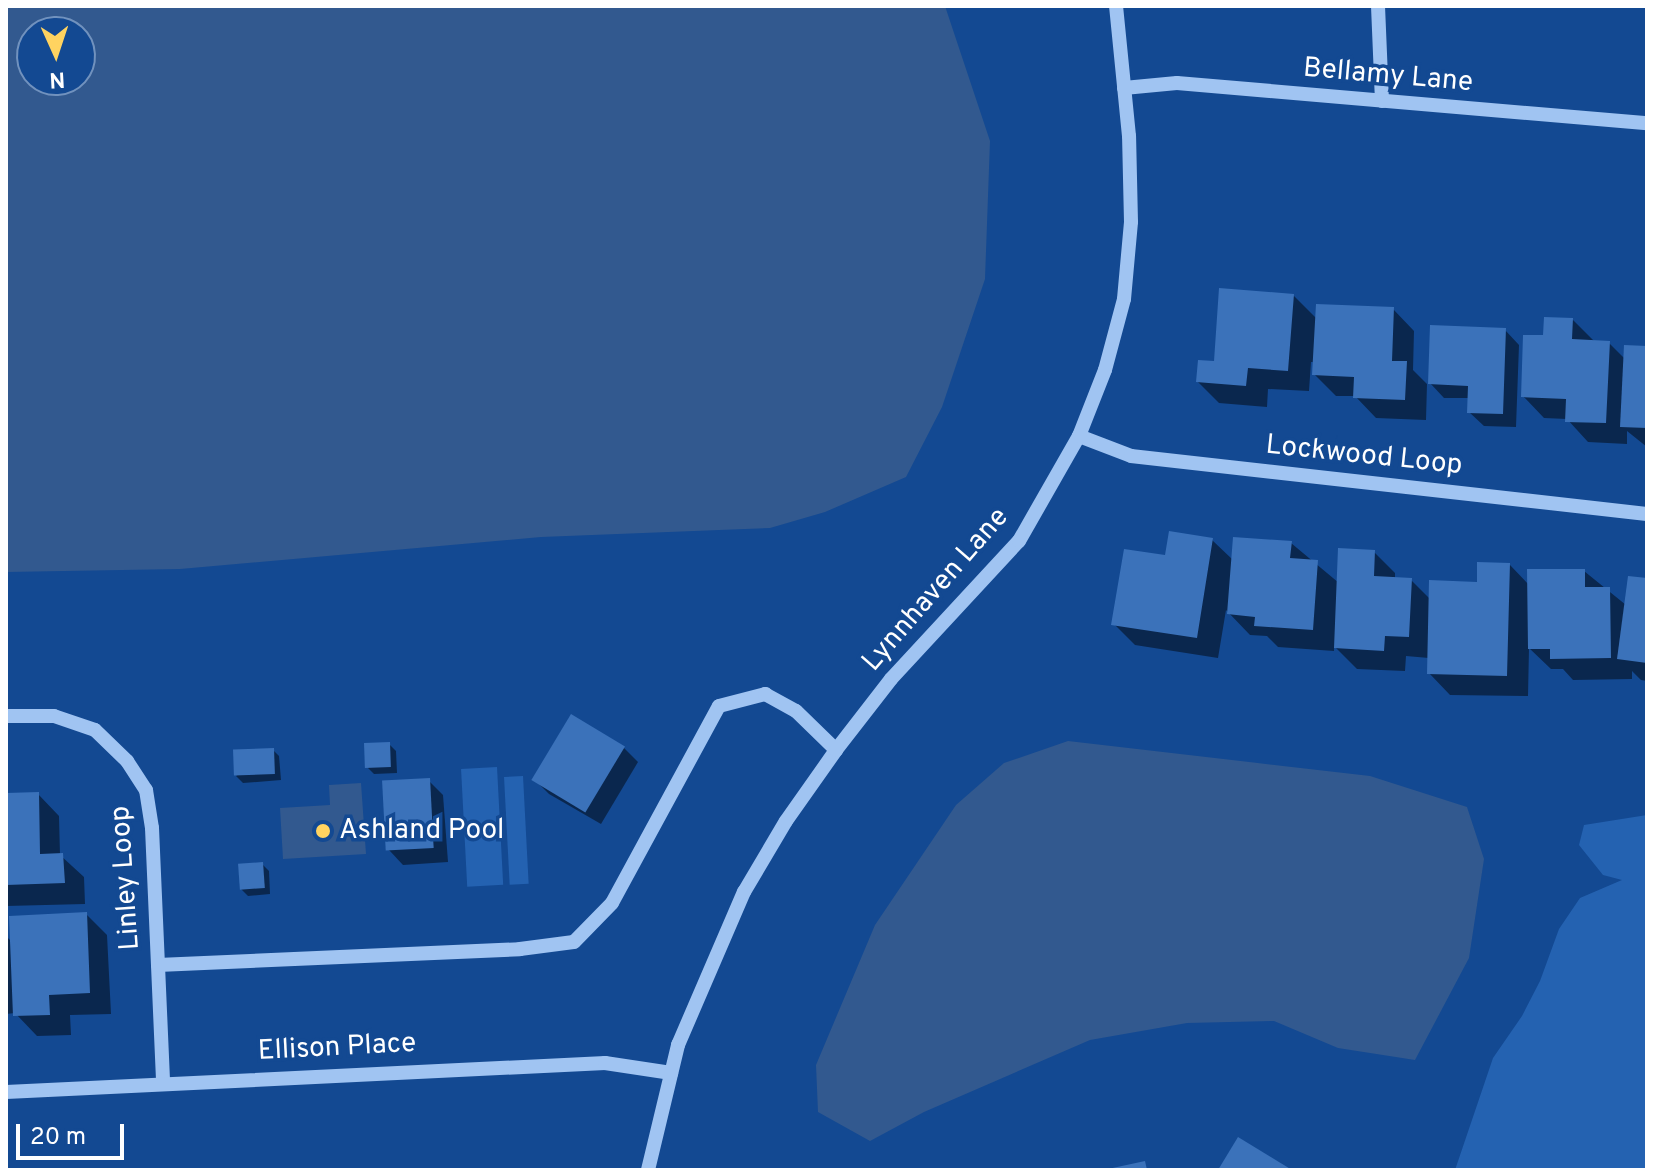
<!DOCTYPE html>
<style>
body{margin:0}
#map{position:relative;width:1653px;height:1176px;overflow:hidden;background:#134992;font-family:Overpass,sans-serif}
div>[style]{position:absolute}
.green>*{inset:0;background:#2462b1;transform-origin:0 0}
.water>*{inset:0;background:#32598f}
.shadow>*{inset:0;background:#0007}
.building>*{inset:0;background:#3b72ba;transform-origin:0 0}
.minor>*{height:14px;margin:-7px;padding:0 7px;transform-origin:7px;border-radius:7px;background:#a0c4f2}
.dots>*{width:22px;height:22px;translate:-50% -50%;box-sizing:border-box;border:4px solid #134992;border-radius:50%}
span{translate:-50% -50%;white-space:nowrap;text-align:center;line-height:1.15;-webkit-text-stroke:7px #134992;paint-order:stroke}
.street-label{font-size:28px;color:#fff}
.poi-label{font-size:28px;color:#fff}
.left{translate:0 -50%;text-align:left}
.frame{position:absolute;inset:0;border:8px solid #fff;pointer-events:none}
.north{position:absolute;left:16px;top:16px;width:80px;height:80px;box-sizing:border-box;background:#134992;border:2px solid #7192be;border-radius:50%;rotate:177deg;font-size:22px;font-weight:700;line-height:32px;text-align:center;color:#fff}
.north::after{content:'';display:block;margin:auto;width:28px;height:36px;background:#ffd360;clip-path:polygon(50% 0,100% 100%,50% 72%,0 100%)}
.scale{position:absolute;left:16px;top:1124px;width:108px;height:36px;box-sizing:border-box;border:4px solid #fff;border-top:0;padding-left:10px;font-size:24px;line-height:28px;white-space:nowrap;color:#fff;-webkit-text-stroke:6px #134992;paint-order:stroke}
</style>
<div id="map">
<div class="green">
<i style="left:497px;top:767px;width:118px;height:36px;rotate:87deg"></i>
<i style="left:523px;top:776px;width:108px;height:19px;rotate:87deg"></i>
<i style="clip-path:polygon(1647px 815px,1647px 1170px,1455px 1170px,1493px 1058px,1522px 1016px,1540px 981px,1559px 929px,1580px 898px,1622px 880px,1603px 875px,1579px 845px,1584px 825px)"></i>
</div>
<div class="water">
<i style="clip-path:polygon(evenodd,6px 6px,945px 6px,990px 141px,985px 279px,942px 407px,906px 477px,825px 512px,770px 528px,541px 537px,180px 569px,6px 572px,6px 6px,32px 32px,80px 32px,80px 80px,32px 80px,32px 32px)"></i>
<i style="clip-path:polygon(1068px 741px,1370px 776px,1467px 807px,1484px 859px,1469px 958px,1415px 1060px,1338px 1048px,1274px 1021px,1187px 1023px,1090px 1040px,924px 1112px,870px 1141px,818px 1112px,816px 1065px,875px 925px,956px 805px,1004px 763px)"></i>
<i style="clip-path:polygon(361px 783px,366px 854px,283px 859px,280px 808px,330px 805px,329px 785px)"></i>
</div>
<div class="shadow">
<i style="clip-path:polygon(1294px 296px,1317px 319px,1393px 309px,1414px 331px,1413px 370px,1427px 384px,1426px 420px,1376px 418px,1355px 396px,1336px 396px,1314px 374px,1315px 362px,1311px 362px,1309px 391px,1268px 389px,1267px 407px,1219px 403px,1198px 382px)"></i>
<i style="clip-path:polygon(1573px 320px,1595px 342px,1609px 343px,1626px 360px,1647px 348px,1647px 447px,1627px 431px,1627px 444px,1588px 442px,1567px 419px,1544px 418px,1523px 396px,1545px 338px)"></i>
<i style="clip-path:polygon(1505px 330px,1519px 345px,1516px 427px,1484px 426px,1469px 412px,1470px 398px,1444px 398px,1430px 383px)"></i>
<i style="clip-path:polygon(1212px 540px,1233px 560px,1291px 543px,1339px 583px,1374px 552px,1395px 573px,1395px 579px,1411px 580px,1430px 599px,1479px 584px,1510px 565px,1529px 585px,1584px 571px,1626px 605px,1647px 580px,1647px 681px,1641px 680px,1632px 671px,1632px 679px,1573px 680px,1563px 669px,1551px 669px,1529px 648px,1528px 696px,1450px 695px,1429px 673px,1429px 658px,1406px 656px,1405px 671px,1357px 669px,1334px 646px,1334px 651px,1278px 647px,1267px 636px,1250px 635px,1226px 610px,1218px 658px,1135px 645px,1114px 624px,1166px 558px)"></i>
<i style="clip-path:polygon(389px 744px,396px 751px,397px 773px,374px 774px,368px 768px)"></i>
<i style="clip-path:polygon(624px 748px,638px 762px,601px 824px,549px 794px,534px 779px)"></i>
<i style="clip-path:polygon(273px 750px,279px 756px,281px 780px,243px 783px,236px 776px)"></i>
<i style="clip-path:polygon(429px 781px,443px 795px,448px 862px,403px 865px,389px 850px)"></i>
<i style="clip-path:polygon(38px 794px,59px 816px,60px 855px,84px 877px,85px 904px,6px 906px,6px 795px)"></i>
<i style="clip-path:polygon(262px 864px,269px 871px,270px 894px,248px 896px,241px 889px)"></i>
<i style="clip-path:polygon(86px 914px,107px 935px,111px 1014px,70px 1015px,71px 1035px,37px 1036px,15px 1013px,6px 1014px,6px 936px,12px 942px)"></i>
</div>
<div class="building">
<i style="clip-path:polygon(1219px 288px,1294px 294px,1288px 371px,1248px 368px,1246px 386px,1196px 382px,1198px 360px,1214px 361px)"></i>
<i style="clip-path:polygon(1316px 304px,1394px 307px,1392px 361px,1407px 361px,1405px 400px,1353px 398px,1354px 377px,1312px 375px)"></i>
<i style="clip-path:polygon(1544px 317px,1573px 318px,1572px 339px,1610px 341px,1606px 423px,1565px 422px,1566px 399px,1521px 397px,1523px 335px,1543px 335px)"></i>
<i style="clip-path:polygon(1430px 325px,1506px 328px,1503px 414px,1467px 413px,1468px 386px,1428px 384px)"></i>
<i style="clip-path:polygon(1624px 345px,1647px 346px,1647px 428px,1620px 427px)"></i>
<i style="clip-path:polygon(1169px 531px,1213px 538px,1197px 638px,1111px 625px,1124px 549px,1165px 555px)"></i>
<i style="clip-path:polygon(1233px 537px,1292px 541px,1290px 558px,1318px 560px,1313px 630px,1254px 626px,1255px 617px,1227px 614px)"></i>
<i style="clip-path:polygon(1338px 548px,1375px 550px,1374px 576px,1412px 578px,1409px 637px,1385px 636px,1384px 651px,1334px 648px)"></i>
<i style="clip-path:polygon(1477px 562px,1510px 563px,1507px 676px,1427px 674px,1429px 580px,1477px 582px)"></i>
<i style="clip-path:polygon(1527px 569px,1585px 569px,1585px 587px,1610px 587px,1611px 658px,1550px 659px,1550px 649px,1528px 649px)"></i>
<i style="clip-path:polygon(1628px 576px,1647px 578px,1647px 663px,1617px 659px)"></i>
<i style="left:571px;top:714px;width:63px;height:77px;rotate:31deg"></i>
<i style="left:390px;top:742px;width:25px;height:26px;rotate:88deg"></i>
<i style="left:274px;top:748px;width:26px;height:41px;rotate:88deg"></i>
<i style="left:430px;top:778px;width:70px;height:48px;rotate:87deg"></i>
<i style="clip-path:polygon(39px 792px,40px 854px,63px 853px,65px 883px,6px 885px,6px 793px)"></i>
<i style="left:263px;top:862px;width:26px;height:25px;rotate:86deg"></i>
<i style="clip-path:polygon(87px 912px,90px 993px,49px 995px,50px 1015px,13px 1016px,9px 916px)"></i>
<i style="clip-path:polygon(1238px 1137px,1292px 1170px,1218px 1170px)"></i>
<i style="clip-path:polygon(1145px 1161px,1147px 1170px,1108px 1170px,1108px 1169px)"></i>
</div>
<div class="minor">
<i style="left:1378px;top:6px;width:95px;rotate:87.6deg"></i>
<i style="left:1124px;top:88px;width:53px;rotate:-5.4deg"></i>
<i style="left:1177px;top:83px;width:472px;rotate:4.9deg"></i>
<i style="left:1079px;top:436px;width:56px;rotate:21deg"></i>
<i style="left:1131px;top:456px;width:519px;rotate:6.41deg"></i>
<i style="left:6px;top:716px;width:48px"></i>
<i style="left:54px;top:716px;width:43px;rotate:18.9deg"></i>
<i style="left:95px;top:730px;width:45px;rotate:44.1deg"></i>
<i style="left:127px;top:761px;width:35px;rotate:57deg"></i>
<i style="left:146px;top:790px;width:38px;rotate:81deg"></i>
<i style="left:152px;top:828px;width:256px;rotate:87.5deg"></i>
<i style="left:158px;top:965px;width:362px;rotate:-2.5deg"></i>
<i style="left:520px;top:949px;width:54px;rotate:-7.4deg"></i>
<i style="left:574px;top:942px;width:54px;rotate:-45.7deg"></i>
<i style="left:612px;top:903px;width:224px;rotate:-61.5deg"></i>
<i style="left:719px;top:706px;width:48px;rotate:-14.6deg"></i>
<i style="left:765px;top:694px;width:35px;rotate:29deg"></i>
<i style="left:796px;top:711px;width:56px;rotate:44.3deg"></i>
<i style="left:6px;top:1092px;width:600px;rotate:-2.77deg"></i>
<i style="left:605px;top:1063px;width:67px;rotate:8.6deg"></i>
<i style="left:648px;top:1170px;width:129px;rotate:-76.5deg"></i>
<i style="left:678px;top:1045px;width:167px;rotate:-66.7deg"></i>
<i style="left:744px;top:892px;width:82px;rotate:-59.4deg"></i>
<i style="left:786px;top:821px;width:87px;rotate:-54.8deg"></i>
<i style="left:836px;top:750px;width:90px;rotate:-52.2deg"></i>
<i style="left:891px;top:679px;width:188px;rotate:-47.2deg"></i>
<i style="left:1019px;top:541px;width:121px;rotate:-60.3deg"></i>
<i style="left:1079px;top:436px;width:71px;rotate:-68.5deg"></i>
<i style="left:1105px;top:370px;width:73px;rotate:-75deg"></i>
<i style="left:1124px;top:299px;width:77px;rotate:-84.8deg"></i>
<i style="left:1131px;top:222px;width:86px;rotate:-91.3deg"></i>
<i style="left:1129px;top:136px;width:131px;rotate:-95.7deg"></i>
</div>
<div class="dots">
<i style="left:323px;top:831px;background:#ffd360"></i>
</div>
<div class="street-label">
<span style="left:1388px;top:76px;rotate:5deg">Bellamy Lane</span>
<span style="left:1364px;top:456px;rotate:6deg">Lockwood Loop</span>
<span style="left:936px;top:590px;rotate:-49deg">Lynnhaven Lane</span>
<span style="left:126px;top:878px;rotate:-94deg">Linley Loop</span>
<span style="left:337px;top:1048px;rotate:-3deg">Ellison Place</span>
</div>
<div class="poi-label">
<span class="left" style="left:339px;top:831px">Ashland Pool</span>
</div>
<div class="frame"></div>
<div class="north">N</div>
<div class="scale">20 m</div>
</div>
